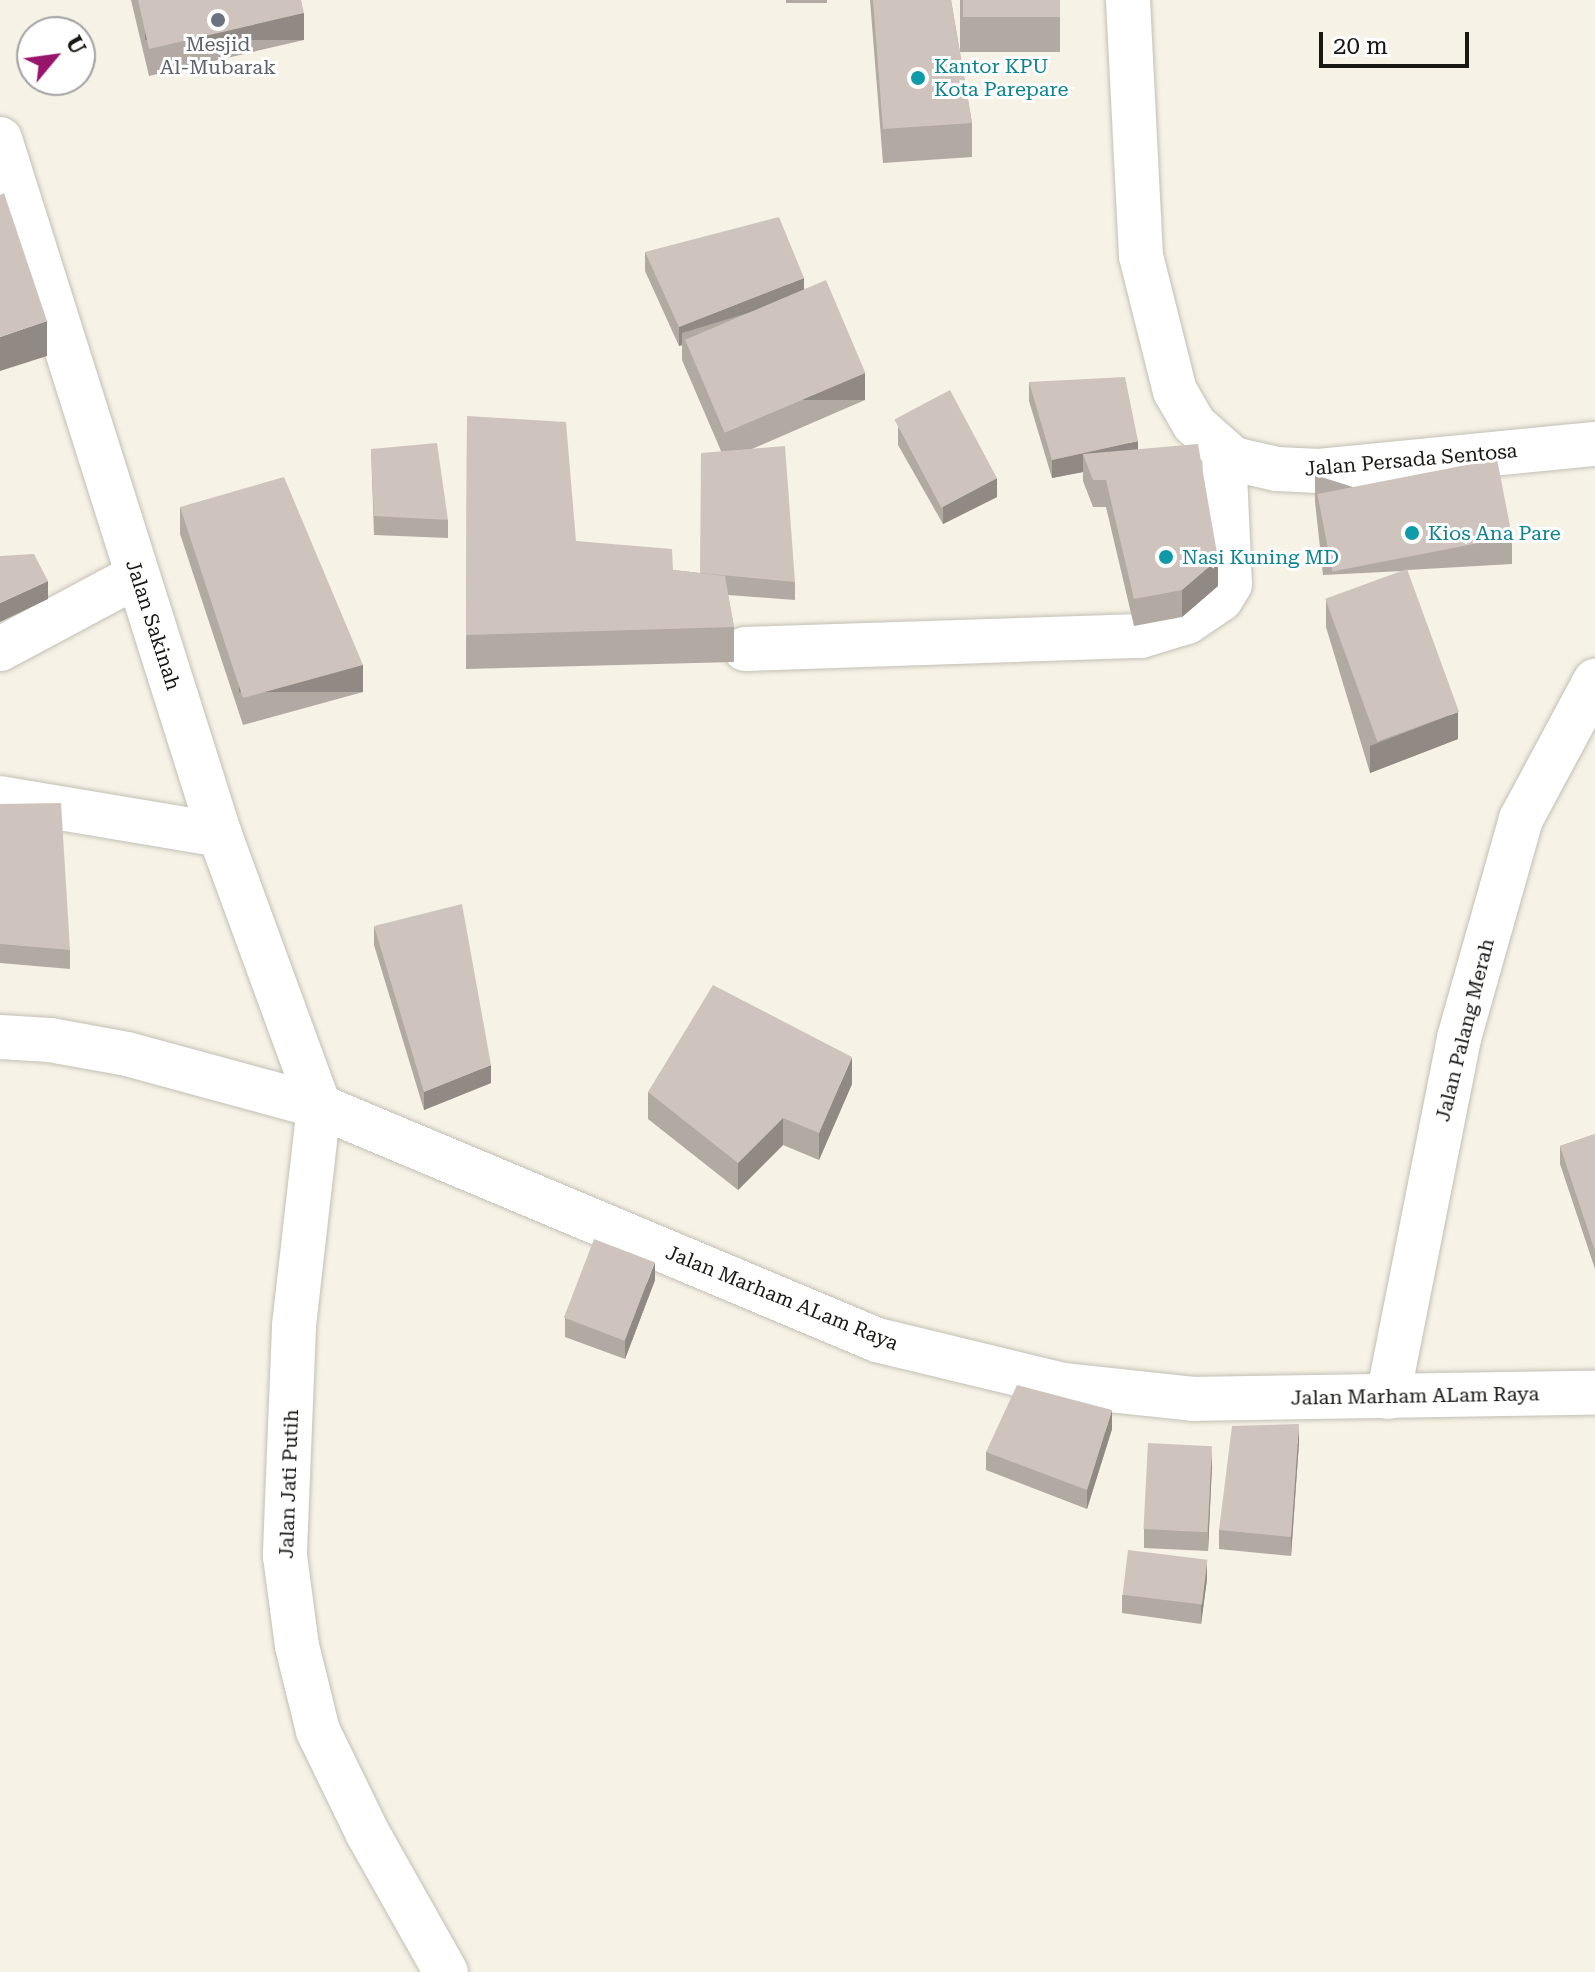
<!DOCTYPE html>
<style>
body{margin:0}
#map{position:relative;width:1595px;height:1972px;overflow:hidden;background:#f6f2e6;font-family:"Roboto Serif",serif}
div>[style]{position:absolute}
.roads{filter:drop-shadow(0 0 2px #c3bfb4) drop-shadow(0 0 2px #c3bfb4)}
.minor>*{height:44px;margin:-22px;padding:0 22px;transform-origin:22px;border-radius:22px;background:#fff}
.wall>*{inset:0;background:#b2a9a3;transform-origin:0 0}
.shaded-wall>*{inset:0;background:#918984;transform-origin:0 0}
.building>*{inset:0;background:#cfc4bd;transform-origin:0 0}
.dots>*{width:22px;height:22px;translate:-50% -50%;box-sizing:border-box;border:4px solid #fff;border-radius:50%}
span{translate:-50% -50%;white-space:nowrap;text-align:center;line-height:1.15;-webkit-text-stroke:6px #fff;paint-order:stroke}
.worship-label{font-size:20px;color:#5b616d}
.culture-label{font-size:20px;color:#0d838f}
.left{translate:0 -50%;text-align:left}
.street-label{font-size:20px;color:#181713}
.north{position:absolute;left:16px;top:16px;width:80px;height:80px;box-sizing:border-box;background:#fff;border:2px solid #a3a2a1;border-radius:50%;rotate:61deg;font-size:22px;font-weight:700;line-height:32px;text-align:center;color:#181713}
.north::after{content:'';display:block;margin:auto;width:28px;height:36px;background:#98156b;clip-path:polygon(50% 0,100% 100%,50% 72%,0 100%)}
.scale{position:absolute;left:1319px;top:32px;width:150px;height:36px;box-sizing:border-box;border:4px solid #181713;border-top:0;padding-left:10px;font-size:24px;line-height:28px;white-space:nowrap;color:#181713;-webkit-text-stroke:6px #fff;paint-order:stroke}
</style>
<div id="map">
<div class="roads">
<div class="minor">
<i style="left:1128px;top:0;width:256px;rotate:87.1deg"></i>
<i style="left:1141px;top:256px;width:139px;rotate:75.9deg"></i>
<i style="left:1175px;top:391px;width:38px;rotate:60deg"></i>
<i style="left:1194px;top:424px;width:52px;rotate:41.9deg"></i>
<i style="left:1233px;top:459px;width:45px;rotate:12.8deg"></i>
<i style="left:1277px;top:469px;width:42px;rotate:2.7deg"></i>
<i style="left:1319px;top:471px;width:277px;rotate:-5.6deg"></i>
<i style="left:0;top:139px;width:730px;rotate:72.46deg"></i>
<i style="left:220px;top:835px;width:289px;rotate:69.9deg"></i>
<i style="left:319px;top:1106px;width:222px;rotate:96.5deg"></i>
<i style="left:294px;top:1327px;width:229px;rotate:92.3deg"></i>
<i style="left:285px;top:1556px;width:91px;rotate:82.4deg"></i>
<i style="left:297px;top:1646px;width:88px;rotate:76.1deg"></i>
<i style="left:318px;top:1731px;width:112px;rotate:64.1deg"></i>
<i style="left:367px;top:1832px;width:161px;rotate:60.6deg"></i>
<i style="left:0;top:649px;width:155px;rotate:-28.1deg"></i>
<i style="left:745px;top:649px;width:396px;rotate:-1.9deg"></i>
<i style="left:1141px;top:636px;width:48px;rotate:-16.9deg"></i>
<i style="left:1187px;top:622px;width:41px;rotate:-34.1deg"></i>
<i style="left:1221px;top:599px;width:17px;rotate:-59deg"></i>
<i style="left:1230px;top:584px;width:133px;rotate:-92.6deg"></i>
<i style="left:0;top:798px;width:223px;rotate:9.5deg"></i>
<i style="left:0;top:1037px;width:50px;rotate:3.4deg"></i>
<i style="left:50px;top:1040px;width:78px;rotate:10.3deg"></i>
<i style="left:127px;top:1054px;width:199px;rotate:15.2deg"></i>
<i style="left:319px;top:1106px;width:605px;rotate:22.75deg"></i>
<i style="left:877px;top:1340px;width:191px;rotate:13.6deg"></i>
<i style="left:1063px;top:1385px;width:131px;rotate:6.1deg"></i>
<i style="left:1193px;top:1399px;width:402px;rotate:-0.9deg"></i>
<i style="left:1388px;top:1397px;width:366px;rotate:-78.8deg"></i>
<i style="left:1459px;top:1038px;width:228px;rotate:-74.2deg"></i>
<i style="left:1521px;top:819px;width:157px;rotate:-61.8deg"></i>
</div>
</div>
<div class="wall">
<i style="clip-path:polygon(131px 0,301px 0,304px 40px,149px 76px)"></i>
<i style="left:786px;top:0;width:41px;height:3px"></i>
<i style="clip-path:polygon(870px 0,951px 0,972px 123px,972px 157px,883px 163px)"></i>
<i style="left:960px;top:0;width:100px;height:52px"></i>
<i style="clip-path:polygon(645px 252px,804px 288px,865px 400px,752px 449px,795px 582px,795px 600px,728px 595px,734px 627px,734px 662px,466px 669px,467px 416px,576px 541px,673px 570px,700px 573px,721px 451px,682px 360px,682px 345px,679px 346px,645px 271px)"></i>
<i style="clip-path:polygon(1029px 382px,1138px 449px,1218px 586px,1182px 617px,1134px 626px,1106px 507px,1093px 507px,1083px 481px,1083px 472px,1052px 478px,1029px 401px)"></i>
<i style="clip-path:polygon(898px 426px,997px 497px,943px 524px,898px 445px)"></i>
<i style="clip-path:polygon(371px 449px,448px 520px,448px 538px,374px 535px)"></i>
<i style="clip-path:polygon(1315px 475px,1512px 537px,1512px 564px,1407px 570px,1458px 739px,1370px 773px,1326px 627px,1326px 600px,1403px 571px,1323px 575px,1315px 502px)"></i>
<i style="clip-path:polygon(180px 507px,363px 692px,243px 725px,180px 534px)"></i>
<i style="clip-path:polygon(0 804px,70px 950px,70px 969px,0 963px)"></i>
<i style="clip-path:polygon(374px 926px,491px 1083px,424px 1110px,374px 945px)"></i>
<i style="clip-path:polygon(852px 1084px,819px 1160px,783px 1145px,738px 1190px,648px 1119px,648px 1092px)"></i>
<i style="clip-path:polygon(1595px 1134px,1595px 1269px,1560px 1164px,1560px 1146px)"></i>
<i style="clip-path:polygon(655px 1280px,625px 1359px,565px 1337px,565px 1318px)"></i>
<i style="clip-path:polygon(1112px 1429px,1087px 1509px,986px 1470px,986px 1452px)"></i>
<i style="clip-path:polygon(1299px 1442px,1291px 1556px,1219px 1549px,1219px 1530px)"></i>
<i style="clip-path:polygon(1212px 1465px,1208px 1551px,1144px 1548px,1144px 1529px)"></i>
<i style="clip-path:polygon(1207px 1579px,1201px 1624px,1122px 1613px,1122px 1595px)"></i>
</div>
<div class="shaded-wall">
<i style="left:304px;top:13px;width:27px;height:159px;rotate:90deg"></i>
<i style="clip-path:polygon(804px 278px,804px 296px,682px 333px,682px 345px,679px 346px,679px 327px)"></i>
<i style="clip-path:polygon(47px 321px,47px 356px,0 371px,0 337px)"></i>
<i style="left:865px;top:373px;width:27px;height:153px;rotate:90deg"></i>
<i style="clip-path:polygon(1138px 441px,1138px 460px,1083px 454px,1083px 472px,1052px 478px,1052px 460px)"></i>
<i style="clip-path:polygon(997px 478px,997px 497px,943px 524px,943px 505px)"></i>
<i style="clip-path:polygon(1218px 559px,1218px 586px,1182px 617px,1182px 590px)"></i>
<i style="clip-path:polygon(48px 581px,48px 599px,0 622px,0 603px)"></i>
<i style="left:363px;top:665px;width:27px;height:124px;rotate:90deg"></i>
<i style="clip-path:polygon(1458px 712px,1458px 739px,1370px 773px,1370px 746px)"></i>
<i style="clip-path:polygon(852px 1057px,852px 1084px,819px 1160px,819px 1133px)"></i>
<i style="clip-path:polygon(491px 1065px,491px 1083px,424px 1110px,424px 1092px)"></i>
<i style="clip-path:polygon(783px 1118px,783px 1145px,738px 1190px,738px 1163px)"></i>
<i style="clip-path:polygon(655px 1262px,655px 1280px,625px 1359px,625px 1340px)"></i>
<i style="clip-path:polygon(1112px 1410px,1112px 1429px,1087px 1509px,1087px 1490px)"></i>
<i style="clip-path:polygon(1299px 1424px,1299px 1442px,1291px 1556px,1291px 1537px)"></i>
<i style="clip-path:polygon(1212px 1446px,1212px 1465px,1208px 1551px,1208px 1533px)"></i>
<i style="clip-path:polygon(1207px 1560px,1207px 1579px,1201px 1624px,1201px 1606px)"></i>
</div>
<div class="building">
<i style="clip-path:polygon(138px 0,301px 0,304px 13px,149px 49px)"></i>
<i style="clip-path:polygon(873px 0,951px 0,972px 123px,883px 129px)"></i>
<i style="left:963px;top:0;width:97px;height:17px"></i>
<i style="clip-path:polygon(4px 193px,47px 321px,0 337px,0 195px)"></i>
<i style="clip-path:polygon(779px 217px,804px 278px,679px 327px,645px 252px)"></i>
<i style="left:826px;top:280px;width:101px;height:153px;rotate:67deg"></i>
<i style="clip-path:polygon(1125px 377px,1138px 441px,1052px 460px,1029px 382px)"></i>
<i style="left:950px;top:390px;width:100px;height:63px;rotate:62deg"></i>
<i style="clip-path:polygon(467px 416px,566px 422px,576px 541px,672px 549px,673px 570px,725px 576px,734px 627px,466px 635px)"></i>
<i style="clip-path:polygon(437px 443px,448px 520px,374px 516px,371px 449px)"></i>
<i style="clip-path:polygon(1198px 444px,1218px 559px,1182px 590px,1134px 599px,1106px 480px,1093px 480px,1083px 454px)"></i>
<i style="clip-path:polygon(785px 446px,795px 582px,700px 573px,701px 453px)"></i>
<i style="left:1497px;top:459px;width:79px;height:183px;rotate:79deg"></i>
<i style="clip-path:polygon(284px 477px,363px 665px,243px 698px,180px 507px)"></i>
<i style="clip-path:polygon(34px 554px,48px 581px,0 603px,0 556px)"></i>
<i style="left:1407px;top:569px;width:152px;height:87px;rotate:70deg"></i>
<i style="clip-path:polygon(61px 803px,70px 950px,0 944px,0 804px)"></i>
<i style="clip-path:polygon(462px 904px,491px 1065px,424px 1092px,374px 926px)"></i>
<i style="clip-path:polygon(713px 985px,852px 1057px,819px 1133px,783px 1118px,738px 1163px,648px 1092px)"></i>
<i style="clip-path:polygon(1595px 1134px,1595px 1251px,1560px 1146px)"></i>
<i style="left:594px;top:1239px;width:65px;height:84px;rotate:21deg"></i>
<i style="clip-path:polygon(1017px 1385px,1112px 1410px,1087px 1490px,986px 1452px)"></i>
<i style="clip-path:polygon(1299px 1424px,1291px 1537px,1219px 1530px,1232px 1426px)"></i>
<i style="left:1148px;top:1443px;width:64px;height:86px;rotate:3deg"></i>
<i style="left:1128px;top:1550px;width:80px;height:45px;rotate:7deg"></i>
</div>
<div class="dots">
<i style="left:218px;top:20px;background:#6b7280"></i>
<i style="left:918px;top:78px;background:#0f9aa8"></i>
<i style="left:1412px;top:533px;background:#0f9aa8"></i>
<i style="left:1166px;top:557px;background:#0f9aa8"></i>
</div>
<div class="worship-label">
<span style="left:218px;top:56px">Mesjid<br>Al-Mubarak</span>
</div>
<div class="culture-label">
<span class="left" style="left:934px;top:78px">Kantor KPU<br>Kota Parepare</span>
<span class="left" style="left:1428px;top:533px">Kios Ana Pare</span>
<span class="left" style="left:1182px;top:557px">Nasi Kuning MD</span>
</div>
<div class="street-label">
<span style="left:1411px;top:460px;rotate:-5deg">Jalan Persada Sentosa</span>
<span style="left:153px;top:625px;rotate:72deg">Jalan Sakinah</span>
<span style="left:1465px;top:1030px;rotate:-76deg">Jalan Palang Merah</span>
<span style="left:782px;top:1298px;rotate:22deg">Jalan Marham ALam Raya</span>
<span style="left:1415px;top:1396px;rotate:-1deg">Jalan Marham ALam Raya</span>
<span style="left:289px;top:1484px;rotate:-88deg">Jalan Jati Putih</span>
</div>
<div class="north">U</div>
<div class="scale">20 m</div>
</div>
